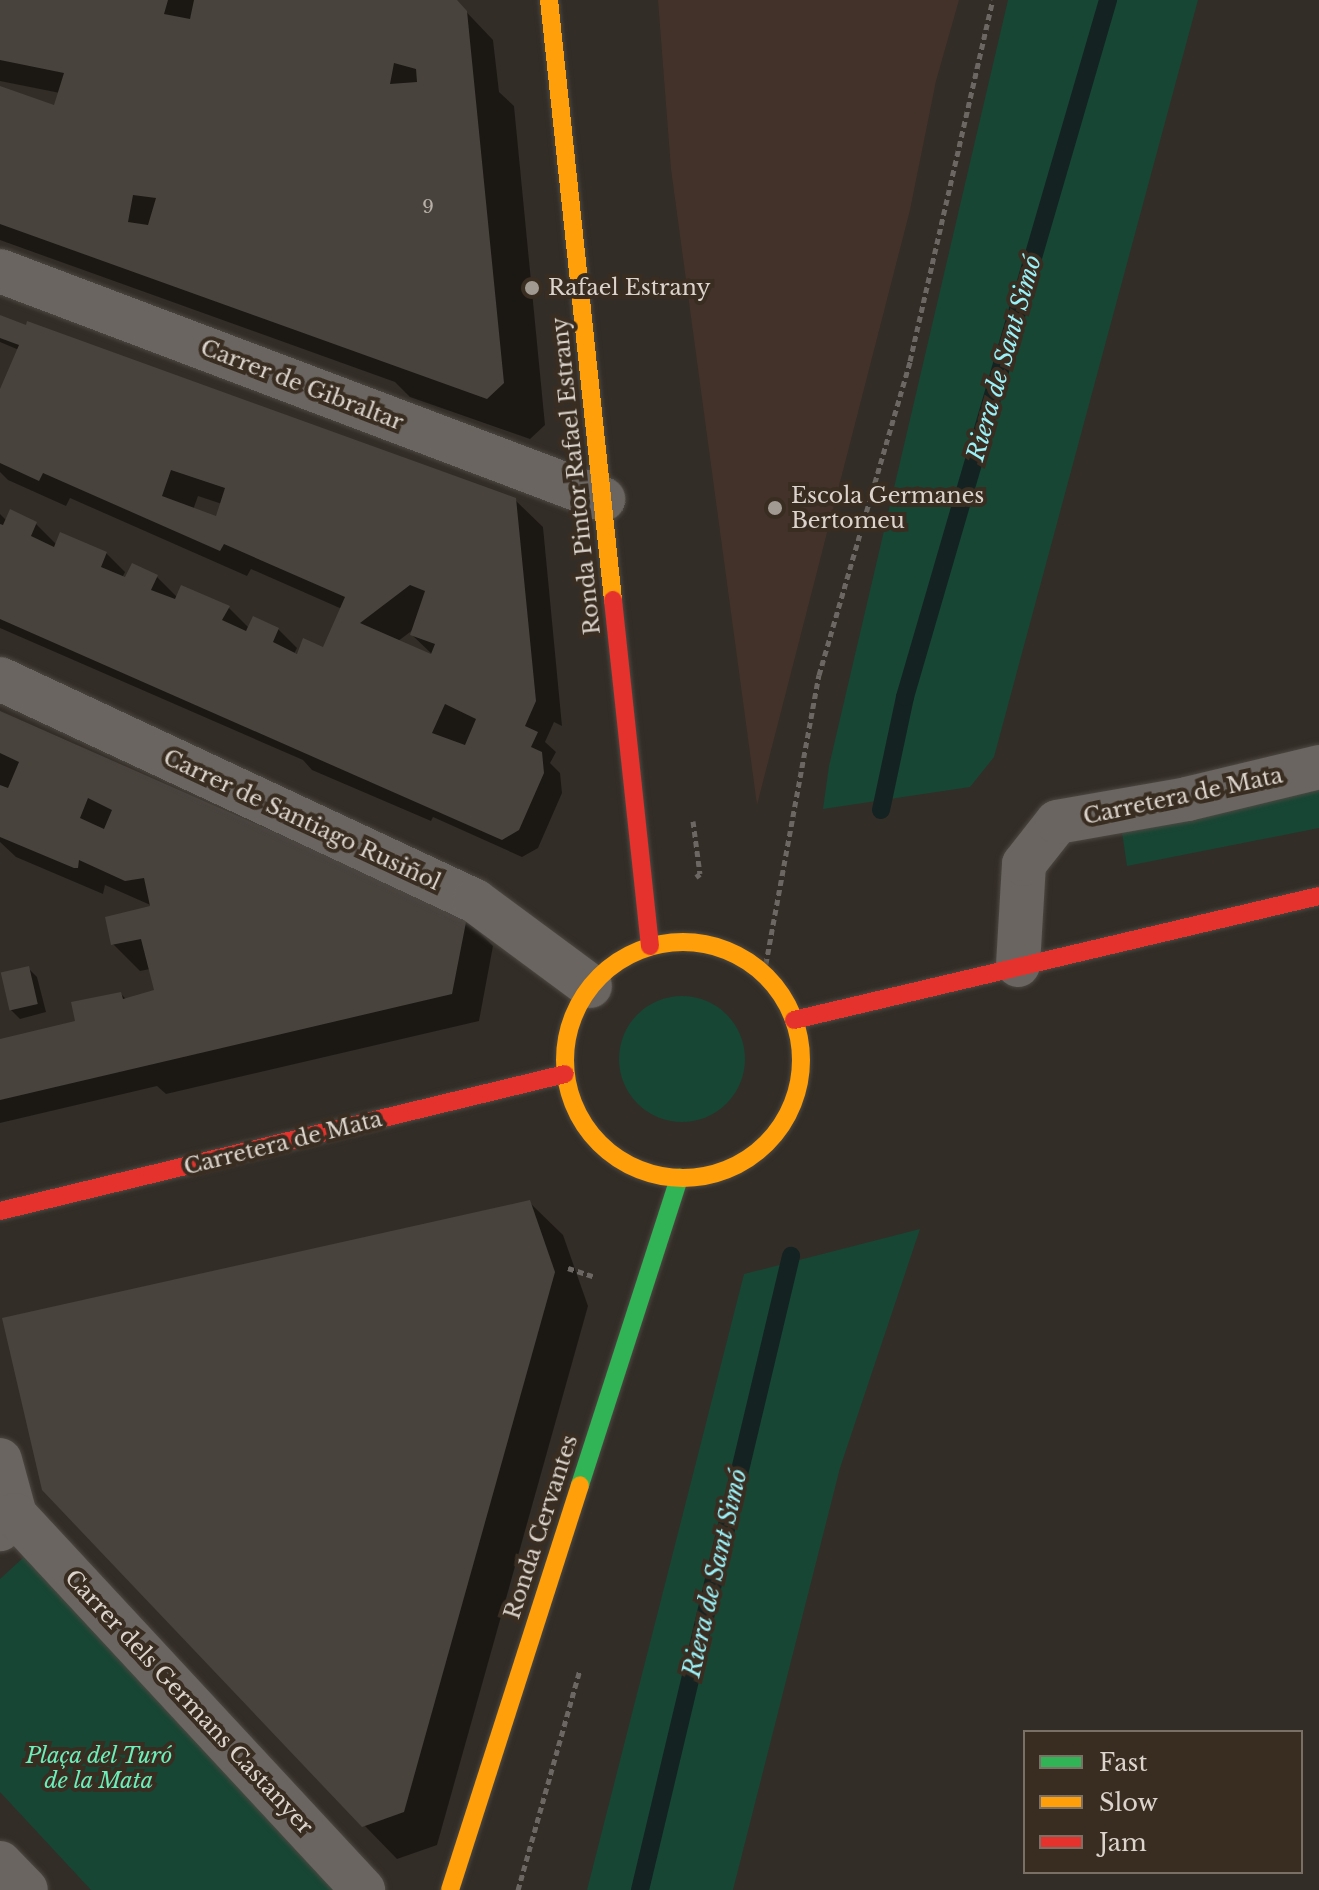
<!DOCTYPE html>
<meta charset="utf-8">
<style>
body{margin:0}
#map{position:relative;width:1319px;height:1890px;overflow:hidden;background:#332d27;font-family:"Libre Baskerville",serif}
div>[style]{position:absolute}
.education>*{inset:0;background:#42322a}
.green>*{inset:0;background:#174634}
.round{border-radius:50%}
.shadow>*{inset:0;background:#0007}
.stream>*{height:18px;margin:-9px;padding:0 9px;transform-origin:9px;border-radius:9px;background:#142222}
.building>*{inset:0;background:#49433e;transform-origin:0 0}
.path>*{height:5px;margin-top:-2.5px;transform-origin:0;background:repeating-linear-gradient(90deg,#6c6762 0 6px,transparent 0 10px)}
.roads{filter:drop-shadow(0 0 2px #4d4842) drop-shadow(0 0 2px #4d4842)}
.street>*{height:44px;margin:-22px;padding:0 22px;transform-origin:22px;border-radius:22px;background:#6a6560}
.fast>*{height:18px;margin:-9px;padding:0 9px;transform-origin:9px;border-radius:9px;background:#30b455}
.slow>*{height:18px;margin:-9px;padding:0 9px;transform-origin:9px;border-radius:9px;background:#ff9f0a}
.slow>.ring{margin:-9px;padding:0;box-sizing:content-box;background:none;border:18px solid #ff9f0a;border-radius:50%}
.jam>*{height:18px;margin:-9px;padding:0 9px;transform-origin:9px;border-radius:9px;background:#e5322d}
.dots>*{width:22px;height:22px;translate:-50% -50%;box-sizing:border-box;border:4px solid #392d21;border-radius:50%}
span{translate:-50% -50%;white-space:nowrap;text-align:center;line-height:1.15;-webkit-text-stroke:8px #392d21;paint-order:stroke}
.number-label{font-size:18px;color:#b7b0a8}
.number-label span{-webkit-text-stroke-width:0}
.poi-label{font-size:22px;color:#dcd4cc}
.left{translate:0 -50%;text-align:left}
.street-label{font-size:22px;color:#dcd4cc}
.park-label{font-size:22px;color:#6beeb9;font-style:italic}
.water-label{font-size:24px;color:#9bf1f8;font-style:italic}
.legend{position:absolute;left:1023px;top:1730px;width:280px;height:144px;box-sizing:border-box;background:#392d21;border:2px solid #7a7065;margin:0;padding:10px 14px;list-style:none;font-size:24px;color:#dcd4cc}
.legend li{display:flex;align-items:center;gap:16px;height:40px}
.legend b{width:40px;border:2px solid #7a7065}
</style>
<div id="map">
<div class="education">
<i style="clip-path:polygon(658px 0,959px 0,936px 81px,910px 210px,757px 805px,671px 169px)"></i>
</div>
<div class="green">
<i style="clip-path:polygon(1008px 0,1198px 0,994px 757px,970px 787px,823px 809px,829px 766px)"></i>
<i style="clip-path:polygon(1319px 784px,1319px 828px,1127px 866px,1122px 832px)"></i>
<i class="round" style="left:619px;top:996px;width:126px;height:126px"></i>
<i style="clip-path:polygon(920px 1229px,840px 1468px,733px 1890px,587px 1890px,744px 1274px)"></i>
<i style="clip-path:polygon(24px 1557px,339px 1890px,91px 1890px,0 1792px,0 1579px)"></i>
</div>
<div class="shadow">
<i style="clip-path:polygon(0 0,455px 0,493px 40px,499px 92px,514px 106px,545px 425px,530px 439px,410px 397px,395px 382px,0 240px,0 88px,55px 108px,60px 93px,0 81px)"></i>
<i style="clip-path:polygon(evenodd,0 318px,515px 500px,543px 527px,562px 726px,554px 722px,545px 742px,556px 752px,550px 763px,560px 773px,562px 793px,538px 848px,522px 857px,433px 817px,431px 821px,312px 770px,303px 760px,0 628px,0 514px,7px 521px,35px 523px,57px 545px,106px 553px,125px 572px,122px 578px,157px 577px,178px 598px,229px 608px,250px 629px,278px 629px,297px 648px,294px 654px,324px 651px,342px 609px,251px 569px,247px 576px,70px 498px,66px 506px,8px 480px,0 472px,0 391px,19px 350px,0 342px,0 318px,198px 496px,222px 504px,217px 518px,193px 510px,198px 496px,0 318px,414px 629px,412px 635px,436px 658px,397px 642px,414px 629px)"></i>
<i style="clip-path:polygon(0 713px,466px 919px,493px 946px,479px 1021px,166px 1094px,157px 1086px,0 1123px,0 1041px,77px 1022px,121px 994px,127px 1000px,156px 992px,150px 969px,140px 971px,113px 944px,155px 907px,105px 885px,103px 894px,16px 857px,0 842px)"></i>
<i style="clip-path:polygon(28px 968px,37px 977px,46px 1012px,20px 1019px,11px 1010px)"></i>
<i style="clip-path:polygon(529px 1202px,563px 1235px,588px 1306px,437px 1845px,397px 1859px,364px 1825px)"></i>
</div>
<div class="stream">
<i style="left:881px;top:810px;width:116px;rotate:-78deg"></i>
<i style="left:905px;top:697px;width:726px;rotate:-73.76deg"></i>
<i style="left:640px;top:1890px;width:652px;rotate:-76.6deg"></i>
</div>
<div class="building">
<i style="clip-path:polygon(evenodd,0 0,168px 0,164px 14px,190px 19px,194px 0,457px 0,467px 11px,504px 383px,487px 399px,0 224px,0 86px,54px 105px,64px 73px,0 60px,0 0,394px 63px,416px 69px,417px 82px,390px 84px,394px 63px,0 0,133px 195px,156px 198px,148px 225px,128px 222px,133px 195px)"></i>
<i style="clip-path:polygon(evenodd,0 315px,26px 325px,27px 321px,516px 498px,536px 701px,525px 726px,538px 732px,531px 747px,542px 752px,544px 773px,519px 830px,502px 840px,0 619px,0 524px,3px 525px,10px 509px,37px 522px,31px 536px,54px 547px,60px 532px,107px 552px,101px 567px,125px 577px,132px 563px,158px 575px,151px 590px,175px 599px,181px 585px,230px 606px,222px 620px,246px 631px,253px 616px,279px 628px,273px 642px,297px 654px,303px 638px,323px 647px,345px 597px,224px 544px,220px 551px,43px 473px,39px 481px,0 463px,0 389px,19px 345px,0 338px,0 315px,171px 470px,225px 488px,216px 516px,162px 496px,171px 470px,0 315px,410px 585px,425px 591px,410px 635px,435px 644px,431px 654px,360px 623px,410px 585px,0 315px,445px 704px,476px 719px,465px 745px,432px 733px,445px 704px)"></i>
<i style="clip-path:polygon(evenodd,0 711px,467px 917px,452px 994px,0 1100px,0 1039px,75px 1021px,71px 1002px,121px 992px,123px 999px,154px 990px,141px 939px,111px 945px,105px 917px,150px 906px,144px 878px,125px 881px,79px 860px,78px 868px,74px 868px,0 837px,0 785px,8px 788px,19px 762px,0 753px,0 711px,88px 798px,112px 810px,104px 829px,80px 818px,88px 798px)"></i>
<i style="left:29px;top:966px;width:39px;height:29px;rotate:77deg"></i>
<i style="clip-path:polygon(530px 1200px,555px 1272px,404px 1812px,362px 1827px,42px 1490px,2px 1318px)"></i>
</div>
<div class="path">
<i style="left:693px;top:821px;width:53px;rotate:82.5deg"></i>
<i style="left:700px;top:874px;width:5px;rotate:143deg"></i>
<i style="left:764px;top:974px;width:304px;rotate:-79.6deg"></i>
<i style="left:819px;top:675px;width:327px;rotate:-73.8deg"></i>
<i style="left:910px;top:361px;width:370px;rotate:-77.1deg"></i>
<i style="left:568px;top:1268px;width:26px;rotate:18deg"></i>
<i style="left:518px;top:1890px;width:229px;rotate:-74.3deg"></i>
</div>
<div class="roads">
<div class="street">
<i style="left:0;top:271px;width:645px;rotate:20.71deg"></i>
<i style="left:0;top:679px;width:524px;rotate:25.05deg"></i>
<i style="left:475px;top:901px;width:143px;rotate:36.5deg"></i>
<i style="left:1018px;top:965px;width:101px;rotate:-86.6deg"></i>
<i style="left:1024px;top:864px;width:53px;rotate:-51.8deg"></i>
<i style="left:1057px;top:822px;width:132px;rotate:-10deg"></i>
<i style="left:1187px;top:799px;width:136px;rotate:-13.6deg"></i>
<i style="left:0;top:1460px;width:57px;rotate:74.7deg"></i>
<i style="left:15px;top:1515px;width:21px;rotate:137deg"></i>
<i style="left:15px;top:1515px;width:512px;rotate:47.14deg"></i>
<i style="left:0;top:1863px;width:37px;rotate:46deg"></i>
</div>
<div class="fast">
<i style="left:580px;top:1485px;width:323px;rotate:-72.1deg"></i>
</div>
<div class="slow">
<i style="left:549px;top:0;width:603px;rotate:83.91deg"></i>
<i class="ring" style="left:565px;top:942px;width:218px;height:218px"></i>
<i style="left:450px;top:1890px;width:425px;rotate:-72.2deg"></i>
</div>
<div class="jam">
<i style="left:613px;top:600px;width:348px;rotate:83.9deg"></i>
<i style="left:794px;top:1020px;width:539px;rotate:-13.29deg"></i>
<i style="left:0;top:1211px;width:581px;rotate:-13.63deg"></i>
</div>
</div>
<div class="dots">
<i style="left:532px;top:288px;background:#a19a92"></i>
<i style="left:775px;top:508px;background:#a19a92"></i>
</div>
<div class="number-label">
<span style="left:428px;top:207px">9</span>
</div>
<div class="poi-label">
<span class="left" style="left:548px;top:288px">Rafael Estrany</span>
<span class="left" style="left:791px;top:508px">Escola Germanes<br>Bertomeu</span>
</div>
<div class="street-label">
<span style="left:302px;top:385px;rotate:21deg">Carrer de Gibraltar</span>
<span style="left:576px;top:476px;rotate:-96deg">Ronda Pintor Rafael Estrany</span>
<span style="left:1183px;top:796px;rotate:-12deg">Carretera de Mata</span>
<span style="left:302px;top:820px;rotate:25deg">Carrer de Santiago Rusiñol</span>
<span style="left:283px;top:1143px;rotate:-14deg">Carretera de Mata</span>
<span style="left:541px;top:1527px;rotate:-72deg">Ronda Cervantes</span>
<span style="left:189px;top:1702px;rotate:47deg">Carrer dels Germans Castanyer</span>
</div>
<div class="park-label">
<span style="left:99px;top:1768px">Plaça del Turó<br>de la Mata</span>
</div>
<div class="water-label">
<span style="left:1004px;top:358px;rotate:-74deg">Riera de Sant Simó</span>
<span style="left:715px;top:1573px;rotate:-77deg">Riera de Sant Simó</span>
</div>
<ul class="legend">
<li><b style="height:10px;background:#30b455"></b>Fast</li>
<li><b style="height:10px;background:#ff9f0a"></b>Slow</li>
<li><b style="height:10px;background:#e5322d"></b>Jam</li>
</ul>
</div>
